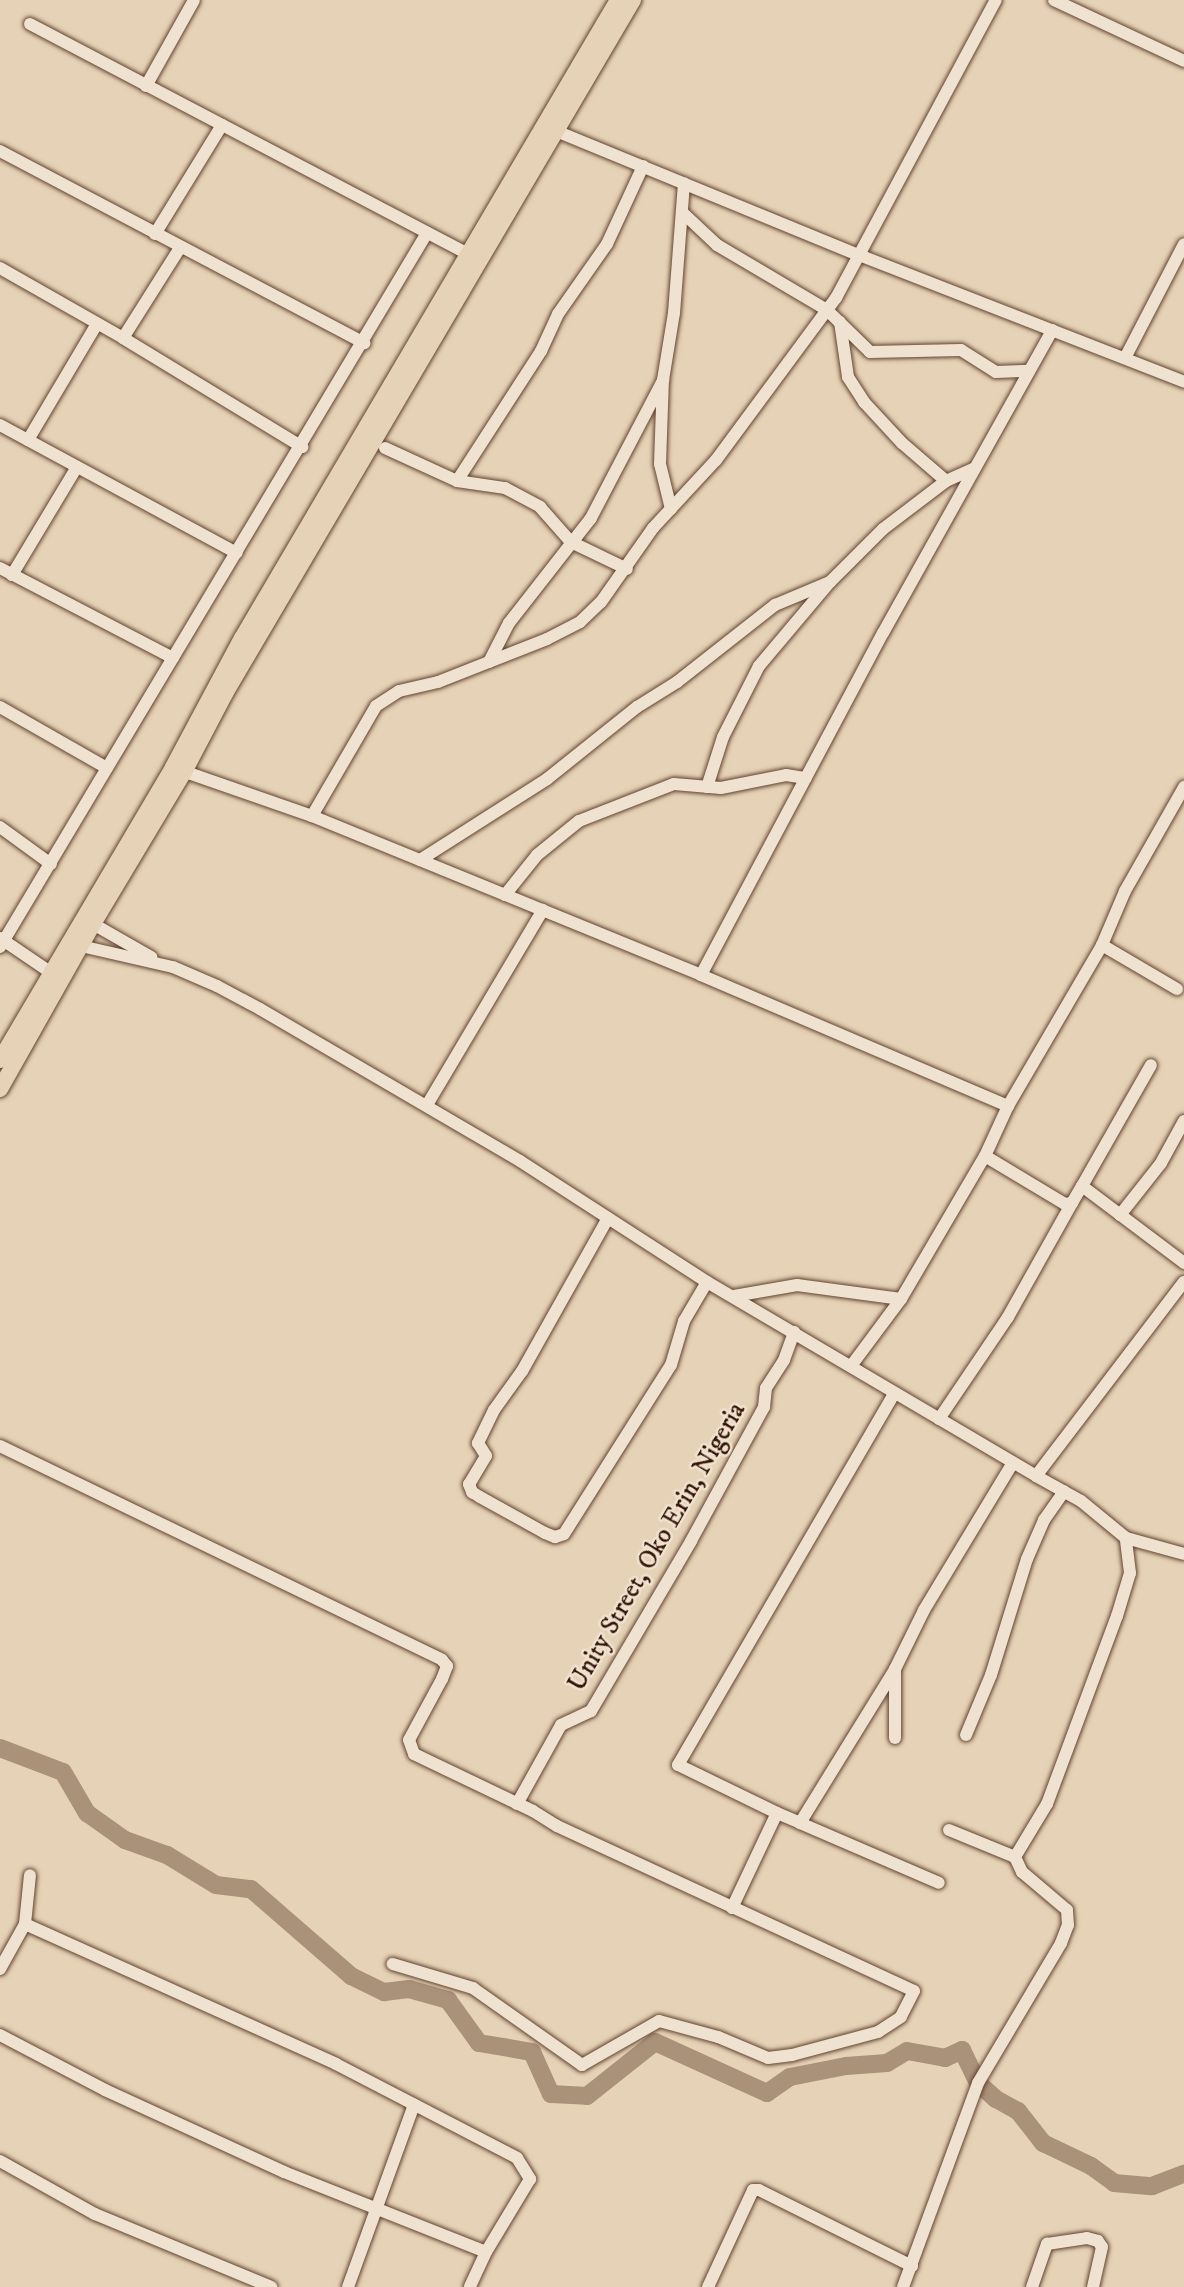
<!DOCTYPE html>
<style>
body{margin:0}
#map{position:relative;width:1184px;height:2287px;overflow:hidden;background:#e6d2b6;font-family:"IM FELL DW Pica",serif}
div>[style]{position:absolute}
.river>*{height:18px;margin:-9px;padding:0 9px;transform-origin:9px;border-radius:9px;background:#aa9179}
.roads{filter:drop-shadow(0 0 2px #614330) drop-shadow(0 0 2px #614330)}
.minor>*{height:12px;margin:-6px;padding:0 6px;transform-origin:6px;border-radius:6px;background:#efe2d0}
.major>*{height:16px;margin:-8px;padding:0 8px;transform-origin:8px;border-radius:8px;background:#e6d2b6}
span{translate:-50% -50%;white-space:nowrap;text-align:center;line-height:1.15;-webkit-text-stroke:5px #efe2d0;paint-order:stroke}
.street-label{font-size:26px;color:#351303}
</style>
<div id="map">
<div class="river">
<i style="left:0;top:1748px;width:67px;rotate:20.9deg"></i>
<i style="left:63px;top:1772px;width:48px;rotate:59.7deg"></i>
<i style="left:87px;top:1813px;width:47px;rotate:35.4deg"></i>
<i style="left:125px;top:1840px;width:45px;rotate:19.7deg"></i>
<i style="left:167px;top:1855px;width:57px;rotate:31.5deg"></i>
<i style="left:216px;top:1885px;width:35px;rotate:7deg"></i>
<i style="left:251px;top:1889px;width:133px;rotate:41deg"></i>
<i style="left:351px;top:1976px;width:37px;rotate:26deg"></i>
<i style="left:384px;top:1992px;width:25px;rotate:-7deg"></i>
<i style="left:409px;top:1989px;width:41px;rotate:15.8deg"></i>
<i style="left:448px;top:2000px;width:53px;rotate:54.2deg"></i>
<i style="left:479px;top:2043px;width:54px;rotate:9.6deg"></i>
<i style="left:532px;top:2052px;width:46px;rotate:65.7deg"></i>
<i style="left:551px;top:2094px;width:36px;rotate:3deg"></i>
<i style="left:587px;top:2096px;width:87px;rotate:-38.5deg"></i>
<i style="left:655px;top:2042px;width:123px;rotate:24.5deg"></i>
<i style="left:767px;top:2093px;width:28px;rotate:-35deg"></i>
<i style="left:790px;top:2077px;width:57px;rotate:-11.1deg"></i>
<i style="left:846px;top:2066px;width:41px;rotate:-4.2deg"></i>
<i style="left:887px;top:2063px;width:23px;rotate:-31deg"></i>
<i style="left:907px;top:2051px;width:39px;rotate:10deg"></i>
<i style="left:945px;top:2058px;width:19px;rotate:-25deg"></i>
<i style="left:962px;top:2050px;width:37px;rotate:64deg"></i>
<i style="left:978px;top:2083px;width:24px;rotate:42deg"></i>
<i style="left:996px;top:2099px;width:25px;rotate:29deg"></i>
<i style="left:1018px;top:2111px;width:41px;rotate:52deg"></i>
<i style="left:1043px;top:2143px;width:53px;rotate:25.6deg"></i>
<i style="left:1091px;top:2166px;width:29px;rotate:36deg"></i>
<i style="left:1114px;top:2183px;width:38px;rotate:5deg"></i>
<i style="left:1152px;top:2186px;width:34px;rotate:-21deg"></i>
</div>
<div class="roads">
<div class="minor">
<i style="left:1054px;top:0;width:144px;rotate:25.1deg"></i>
<i style="left:30px;top:24px;width:495px;rotate:27.7deg"></i>
<i style="left:146px;top:86px;width:98px;rotate:-60.8deg"></i>
<i style="left:556px;top:131px;width:327px;rotate:22.3deg"></i>
<i style="left:859px;top:255px;width:349px;rotate:21.3deg"></i>
<i style="left:0;top:151px;width:412px;rotate:27.8deg"></i>
<i style="left:683px;top:213px;width:47px;rotate:43.3deg"></i>
<i style="left:717px;top:245px;width:128px;rotate:30.6deg"></i>
<i style="left:827px;top:310px;width:60px;rotate:44.3deg"></i>
<i style="left:870px;top:352px;width:91px;rotate:-1.3deg"></i>
<i style="left:961px;top:350px;width:41px;rotate:32.2deg"></i>
<i style="left:996px;top:372px;width:33px;rotate:-2deg"></i>
<i style="left:155px;top:234px;width:128px;rotate:-58.4deg"></i>
<i style="left:0;top:268px;width:142px;rotate:29.6deg"></i>
<i style="left:123px;top:338px;width:210px;rotate:31.3deg"></i>
<i style="left:840px;top:322px;width:56px;rotate:81.7deg"></i>
<i style="left:848px;top:377px;width:30px;rotate:57deg"></i>
<i style="left:864px;top:402px;width:56px;rotate:47.2deg"></i>
<i style="left:902px;top:443px;width:58px;rotate:40.8deg"></i>
<i style="left:946px;top:481px;width:30px;rotate:-24deg"></i>
<i style="left:123px;top:338px;width:107px;rotate:-57.7deg"></i>
<i style="left:1125px;top:358px;width:128px;rotate:-62.6deg"></i>
<i style="left:0;top:425px;width:269px;rotate:28.4deg"></i>
<i style="left:28px;top:440px;width:135px;rotate:-59.3deg"></i>
<i style="left:385px;top:448px;width:79px;rotate:24.6deg"></i>
<i style="left:457px;top:481px;width:155px;rotate:-57.1deg"></i>
<i style="left:541px;top:351px;width:41px;rotate:-65.3deg"></i>
<i style="left:558px;top:314px;width:85px;rotate:-55deg"></i>
<i style="left:607px;top:244px;width:86px;rotate:-65.2deg"></i>
<i style="left:457px;top:481px;width:49px;rotate:8.3deg"></i>
<i style="left:505px;top:488px;width:40px;rotate:28deg"></i>
<i style="left:540px;top:507px;width:47px;rotate:48.5deg"></i>
<i style="left:571px;top:542px;width:62px;rotate:25.7deg"></i>
<i style="left:671px;top:509px;width:46px;rotate:-103.7deg"></i>
<i style="left:660px;top:464px;width:84px;rotate:-88deg"></i>
<i style="left:663px;top:380px;width:68px;rotate:-80.7deg"></i>
<i style="left:674px;top:313px;width:130px;rotate:-85.6deg"></i>
<i style="left:0;top:568px;width:195px;rotate:27.5deg"></i>
<i style="left:12px;top:575px;width:126px;rotate:-59deg"></i>
<i style="left:489px;top:662px;width:44px;rotate:-62.9deg"></i>
<i style="left:509px;top:623px;width:133px;rotate:-52deg"></i>
<i style="left:591px;top:518px;width:156px;rotate:-62.4deg"></i>
<i style="left:0;top:707px;width:123px;rotate:29.7deg"></i>
<i style="left:177px;top:769px;width:143px;rotate:19.2deg"></i>
<i style="left:312px;top:816px;width:420px;rotate:22.2deg"></i>
<i style="left:701px;top:975px;width:334px;rotate:23.1deg"></i>
<i style="left:707px;top:787px;width:52px;rotate:-72.3deg"></i>
<i style="left:723px;top:737px;width:80px;rotate:-63.1deg"></i>
<i style="left:759px;top:666px;width:109px;rotate:-49.9deg"></i>
<i style="left:312px;top:816px;width:127px;rotate:-59.8deg"></i>
<i style="left:376px;top:706px;width:27px;rotate:-33deg"></i>
<i style="left:399px;top:691px;width:40px;rotate:-13deg"></i>
<i style="left:438px;top:682px;width:117px;rotate:-21.5deg"></i>
<i style="left:547px;top:639px;width:37px;rotate:-27deg"></i>
<i style="left:580px;top:622px;width:29px;rotate:-44deg"></i>
<i style="left:601px;top:602px;width:90px;rotate:-54.9deg"></i>
<i style="left:653px;top:528px;width:93px;rotate:-47.2deg"></i>
<i style="left:716px;top:460px;width:202px;rotate:-53.5deg"></i>
<i style="left:836px;top:298px;width:338px;rotate:-61.8deg"></i>
<i style="left:0;top:827px;width:63px;rotate:36deg"></i>
<i style="left:420px;top:860px;width:151px;rotate:-32.5deg"></i>
<i style="left:547px;top:779px;width:115px;rotate:-38.7deg"></i>
<i style="left:637px;top:707px;width:47px;rotate:-32deg"></i>
<i style="left:677px;top:682px;width:125px;rotate:-38.2deg"></i>
<i style="left:775px;top:605px;width:60px;rotate:-22.7deg"></i>
<i style="left:830px;top:582px;width:75px;rotate:-45deg"></i>
<i style="left:883px;top:529px;width:79px;rotate:-37.3deg"></i>
<i style="left:505px;top:895px;width:51px;rotate:-51.3deg"></i>
<i style="left:537px;top:855px;width:54px;rotate:-39deg"></i>
<i style="left:579px;top:821px;width:102px;rotate:-21.3deg"></i>
<i style="left:674px;top:784px;width:47px;rotate:4.9deg"></i>
<i style="left:721px;top:788px;width:66px;rotate:-11.3deg"></i>
<i style="left:786px;top:775px;width:20px;rotate:9deg"></i>
<i style="left:88px;top:921px;width:73px;rotate:29.7deg"></i>
<i style="left:0;top:938px;width:60px;rotate:34.2deg"></i>
<i style="left:1102px;top:945px;width:87px;rotate:30.4deg"></i>
<i style="left:81px;top:946px;width:94px;rotate:12.9deg"></i>
<i style="left:173px;top:967px;width:48px;rotate:23.4deg"></i>
<i style="left:217px;top:986px;width:49px;rotate:28.1deg"></i>
<i style="left:260px;top:1009px;width:301px;rotate:30.3deg"></i>
<i style="left:520px;top:1161px;width:223px;rotate:32.9deg"></i>
<i style="left:707px;top:1282px;width:382px;rotate:30.5deg"></i>
<i style="left:1036px;top:1476px;width:244px;rotate:-52.7deg"></i>
<i style="left:0;top:947px;width:832px;rotate:-59.12deg"></i>
<i style="left:701px;top:975px;width:387px;rotate:-62deg"></i>
<i style="left:883px;top:633px;width:347px;rotate:-60.8deg"></i>
<i style="left:427px;top:1105px;width:227px;rotate:-59.3deg"></i>
<i style="left:985px;top:1156px;width:93px;rotate:31deg"></i>
<i style="left:1065px;top:1204px;width:7px;rotate:-8deg"></i>
<i style="left:1072px;top:1203px;width:20px;rotate:-60deg"></i>
<i style="left:1082px;top:1186px;width:128px;rotate:37deg"></i>
<i style="left:1082px;top:1186px;width:139px;rotate:-60.3deg"></i>
<i style="left:1120px;top:1215px;width:66px;rotate:-51.7deg"></i>
<i style="left:1161px;top:1163px;width:48px;rotate:-61.3deg"></i>
<i style="left:608px;top:1218px;width:176px;rotate:119.3deg"></i>
<i style="left:522px;top:1371px;width:48px;rotate:125.7deg"></i>
<i style="left:494px;top:1410px;width:37px;rotate:116deg"></i>
<i style="left:478px;top:1443px;width:15px;rotate:58deg"></i>
<i style="left:486px;top:1456px;width:33px;rotate:121deg"></i>
<i style="left:469px;top:1484px;width:9px;rotate:69deg"></i>
<i style="left:472px;top:1492px;width:9px;rotate:32deg"></i>
<i style="left:480px;top:1497px;width:74px;rotate:29deg"></i>
<i style="left:545px;top:1533px;width:11px;rotate:22deg"></i>
<i style="left:555px;top:1537px;width:9px;rotate:-18deg"></i>
<i style="left:564px;top:1534px;width:200px;rotate:-57.7deg"></i>
<i style="left:671px;top:1365px;width:46px;rotate:-73.5deg"></i>
<i style="left:684px;top:1321px;width:45px;rotate:-59.5deg"></i>
<i style="left:734px;top:1296px;width:64px;rotate:-9.9deg"></i>
<i style="left:797px;top:1285px;width:105px;rotate:7.7deg"></i>
<i style="left:851px;top:1366px;width:84px;rotate:-53.3deg"></i>
<i style="left:901px;top:1299px;width:166px;rotate:-59.6deg"></i>
<i style="left:985px;top:1156px;width:55px;rotate:-65.3deg"></i>
<i style="left:1008px;top:1106px;width:186px;rotate:-59.7deg"></i>
<i style="left:1102px;top:945px;width:59px;rotate:-66.9deg"></i>
<i style="left:1125px;top:891px;width:120px;rotate:-60.4deg"></i>
<i style="left:939px;top:1419px;width:123px;rotate:-55.9deg"></i>
<i style="left:1008px;top:1317px;width:131px;rotate:-60.7deg"></i>
<i style="left:0;top:1446px;width:491px;rotate:25.8deg"></i>
<i style="left:442px;top:1660px;width:8px;rotate:50deg"></i>
<i style="left:447px;top:1666px;width:14px;rotate:111deg"></i>
<i style="left:442px;top:1679px;width:69px;rotate:118.4deg"></i>
<i style="left:409px;top:1740px;width:15px;rotate:70deg"></i>
<i style="left:414px;top:1754px;width:132px;rotate:25.6deg"></i>
<i style="left:533px;top:1811px;width:28px;rotate:32deg"></i>
<i style="left:557px;top:1826px;width:393px;rotate:24.8deg"></i>
<i style="left:914px;top:1991px;width:29px;rotate:117deg"></i>
<i style="left:901px;top:2017px;width:27px;rotate:147deg"></i>
<i style="left:878px;top:2032px;width:89px;rotate:165deg"></i>
<i style="left:792px;top:2055px;width:24px;rotate:173deg"></i>
<i style="left:768px;top:2058px;width:54px;rotate:-157.2deg"></i>
<i style="left:718px;top:2037px;width:61px;rotate:-164.8deg"></i>
<i style="left:659px;top:2021px;width:89px;rotate:150.3deg"></i>
<i style="left:582px;top:2065px;width:133px;rotate:-144.8deg"></i>
<i style="left:473px;top:1988px;width:84px;rotate:-163.3deg"></i>
<i style="left:1126px;top:1538px;width:60px;rotate:15.4deg"></i>
<i style="left:966px;top:1735px;width:65px;rotate:-67.4deg"></i>
<i style="left:991px;top:1675px;width:121px;rotate:-72.8deg"></i>
<i style="left:1027px;top:1559px;width:43px;rotate:-66.4deg"></i>
<i style="left:1044px;top:1520px;width:35px;rotate:-55deg"></i>
<i style="left:895px;top:1738px;width:69px;rotate:-90deg"></i>
<i style="left:895px;top:1669px;width:66px;rotate:-63.8deg"></i>
<i style="left:924px;top:1610px;width:170px;rotate:-58.9deg"></i>
<i style="left:517px;top:1804px;width:90px;rotate:-60.9deg"></i>
<i style="left:561px;top:1725px;width:33px;rotate:-25deg"></i>
<i style="left:591px;top:1711px;width:197px;rotate:-59.5deg"></i>
<i style="left:691px;top:1541px;width:153px;rotate:-61.4deg"></i>
<i style="left:764px;top:1407px;width:19px;rotate:-84deg"></i>
<i style="left:766px;top:1388px;width:33px;rotate:-57deg"></i>
<i style="left:784px;top:1360px;width:30px;rotate:-70deg"></i>
<i style="left:777px;top:1813px;width:110px;rotate:-154.1deg"></i>
<i style="left:678px;top:1765px;width:429px;rotate:-59.8deg"></i>
<i style="left:800px;top:1823px;width:151px;rotate:23.3deg"></i>
<i style="left:949px;top:1830px;width:71px;rotate:22.2deg"></i>
<i style="left:732px;top:1908px;width:105px;rotate:-64.7deg"></i>
<i style="left:777px;top:1813px;width:25px;rotate:23deg"></i>
<i style="left:800px;top:1823px;width:181px;rotate:-58.3deg"></i>
<i style="left:25px;top:1924px;width:341px;rotate:24.2deg"></i>
<i style="left:336px;top:2064px;width:204px;rotate:27.4deg"></i>
<i style="left:517px;top:2158px;width:25px;rotate:58deg"></i>
<i style="left:530px;top:2179px;width:85px;rotate:121.1deg"></i>
<i style="left:486px;top:2252px;width:38px;rotate:115deg"></i>
<i style="left:0;top:1969px;width:51px;rotate:-60.9deg"></i>
<i style="left:25px;top:1924px;width:49px;rotate:-84.2deg"></i>
<i style="left:0;top:2035px;width:119px;rotate:27.6deg"></i>
<i style="left:105px;top:2090px;width:197px;rotate:24.6deg"></i>
<i style="left:284px;top:2172px;width:217px;rotate:21.6deg"></i>
<i style="left:0;top:2161px;width:109px;rotate:29.2deg"></i>
<i style="left:95px;top:2214px;width:191px;rotate:22.5deg"></i>
<i style="left:348px;top:2287px;width:194px;rotate:-70.1deg"></i>
<i style="left:708px;top:2287px;width:107px;rotate:-65.1deg"></i>
<i style="left:753px;top:2190px;width:6px"></i>
<i style="left:759px;top:2190px;width:171px;rotate:26.4deg"></i>
<i style="left:903px;top:2287px;width:217px;rotate:-69.8deg"></i>
<i style="left:978px;top:2083px;width:163px;rotate:-59.3deg"></i>
<i style="left:1061px;top:1943px;width:19px;rotate:-69deg"></i>
<i style="left:1068px;top:1925px;width:15px;rotate:-94deg"></i>
<i style="left:1067px;top:1910px;width:59px;rotate:-139.8deg"></i>
<i style="left:1022px;top:1872px;width:17px;rotate:-115deg"></i>
<i style="left:1015px;top:1857px;width:62px;rotate:-58.9deg"></i>
<i style="left:1047px;top:1804px;width:201px;rotate:-69.6deg"></i>
<i style="left:1117px;top:1616px;width:45px;rotate:-73.2deg"></i>
<i style="left:1130px;top:1573px;width:35px;rotate:-97deg"></i>
<i style="left:1126px;top:1538px;width:58px;rotate:-140.6deg"></i>
<i style="left:1081px;top:1501px;width:51px;rotate:-150.9deg"></i>
<i style="left:1032px;top:2287px;width:46px;rotate:-70.8deg"></i>
<i style="left:1047px;top:2244px;width:40px;rotate:-8.5deg"></i>
<i style="left:1087px;top:2238px;width:11px;rotate:15deg"></i>
<i style="left:1098px;top:2241px;width:7px;rotate:56deg"></i>
<i style="left:1102px;top:2247px;width:41px;rotate:102.7deg"></i>
</div>
<div class="major">
<i style="left:0;top:1060px;width:340px;rotate:-59.4deg"></i>
<i style="left:173px;top:767px;width:146px;rotate:-61.9deg"></i>
<i style="left:242px;top:638px;width:741px;rotate:-59.49deg"></i>
<i style="left:0;top:1089px;width:189px;rotate:-60.6deg"></i>
<i style="left:93px;top:924px;width:177px;rotate:-59.1deg"></i>
<i style="left:184px;top:772px;width:90px;rotate:-62.3deg"></i>
<i style="left:226px;top:692px;width:803px;rotate:-59.54deg"></i>
</div>
</div>
<div class="street-label">
<span style="left:657px;top:1547px;rotate:-60deg">Unity Street, Oko Erin, Nigeria</span>
</div>
</div>
